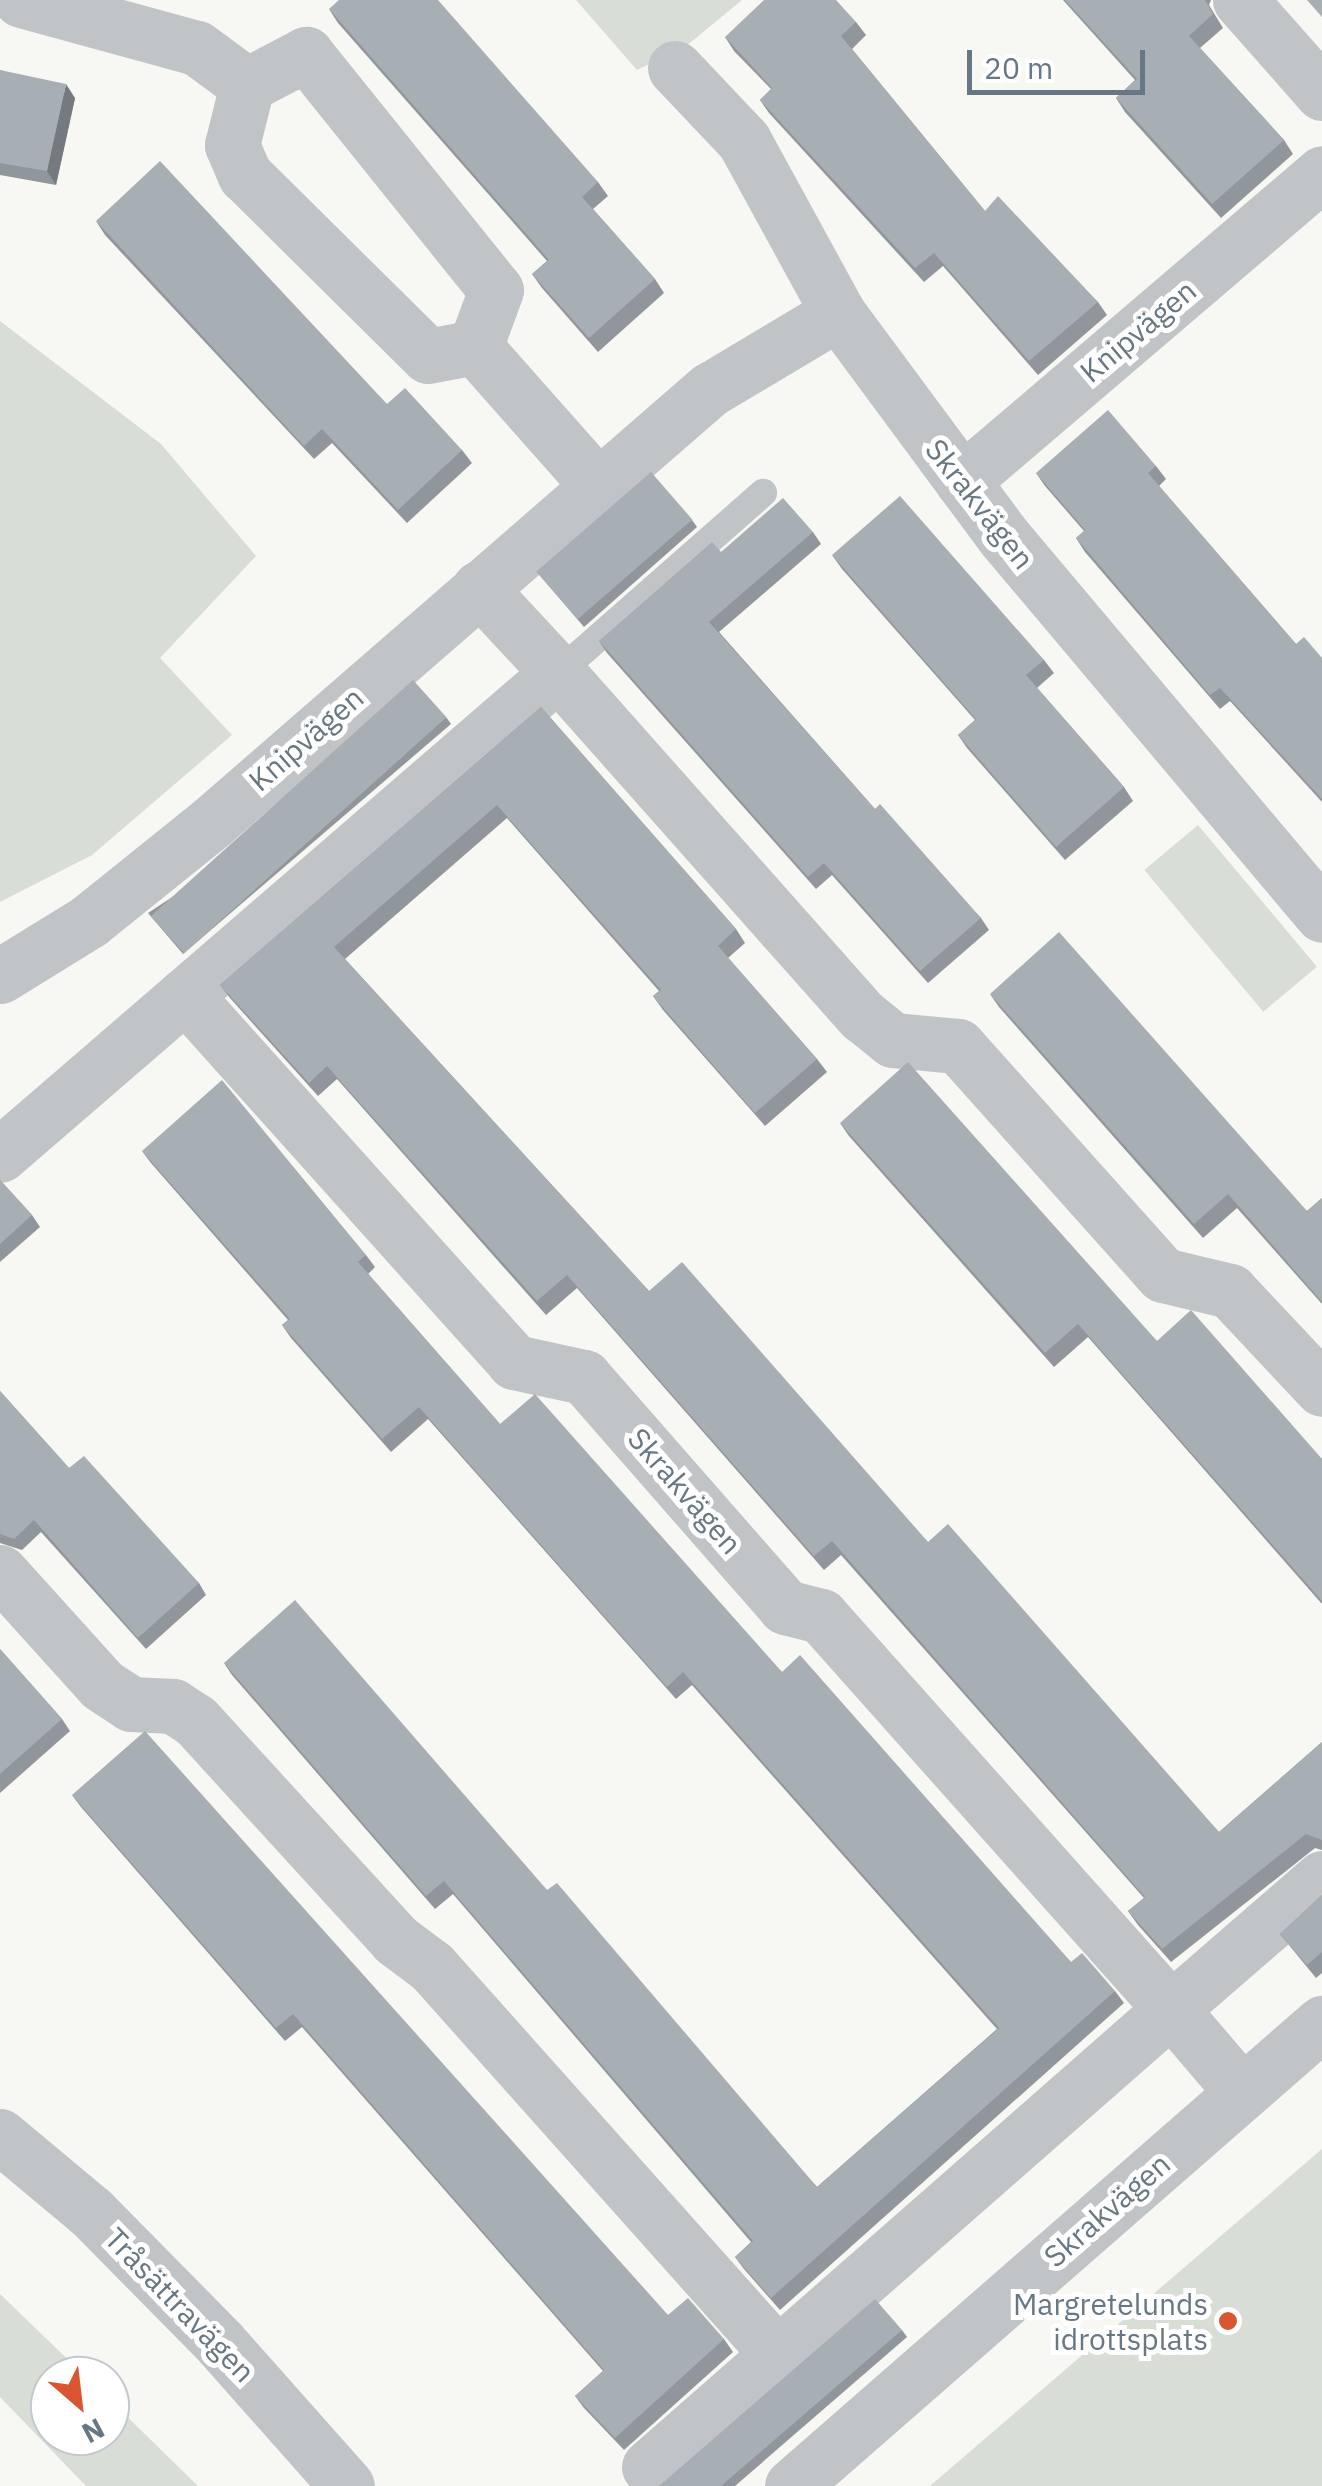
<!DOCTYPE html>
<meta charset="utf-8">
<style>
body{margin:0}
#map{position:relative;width:1322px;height:2486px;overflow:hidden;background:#f7f7f4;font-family:"IBM Plex Sans",sans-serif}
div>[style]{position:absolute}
.green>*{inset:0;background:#d8ddd5;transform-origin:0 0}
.service>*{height:28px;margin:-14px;padding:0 14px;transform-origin:14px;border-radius:14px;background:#c0c4c7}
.minor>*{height:55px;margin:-27.5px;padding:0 27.5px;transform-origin:27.5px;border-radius:27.5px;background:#c0c4c7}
.wall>*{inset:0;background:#90969b}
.shaded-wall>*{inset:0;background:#757a7e}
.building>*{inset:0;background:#a7afb4;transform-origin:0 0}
.dots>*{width:28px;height:28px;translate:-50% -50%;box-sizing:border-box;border:5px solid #fff;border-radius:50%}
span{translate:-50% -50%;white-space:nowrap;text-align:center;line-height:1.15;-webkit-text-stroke:10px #fff;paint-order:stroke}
.street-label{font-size:30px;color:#677783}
.poi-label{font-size:30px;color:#677783}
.right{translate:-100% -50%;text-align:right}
.north{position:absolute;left:30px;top:2356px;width:100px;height:100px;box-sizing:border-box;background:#fff;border:2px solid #c2c9cd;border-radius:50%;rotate:152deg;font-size:28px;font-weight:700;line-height:40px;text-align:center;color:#677783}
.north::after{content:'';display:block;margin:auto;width:35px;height:45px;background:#d95631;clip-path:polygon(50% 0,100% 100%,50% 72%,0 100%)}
.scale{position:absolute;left:967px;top:50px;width:178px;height:45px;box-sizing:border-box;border:5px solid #677783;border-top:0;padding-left:12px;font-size:30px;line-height:35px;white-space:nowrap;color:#677783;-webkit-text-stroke:8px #fff;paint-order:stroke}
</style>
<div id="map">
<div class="green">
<i style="clip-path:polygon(576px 0,742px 0,685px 47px,637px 70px)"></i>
<i style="clip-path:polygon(0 321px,161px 444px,256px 556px,160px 658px,232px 735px,92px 855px,0 902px)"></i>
<i style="left:1198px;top:825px;width:185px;height:70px;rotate:50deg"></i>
<i style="clip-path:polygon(1322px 2149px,1322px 2486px,930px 2486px)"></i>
<i style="clip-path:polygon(0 2294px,85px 2376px,50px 2376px,50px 2436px,110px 2436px,110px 2400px,198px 2486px,86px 2486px,0 2397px)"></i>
</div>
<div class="service">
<i style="left:558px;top:673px;width:273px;rotate:-41.3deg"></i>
</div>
<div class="minor">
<i style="left:21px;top:0;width:182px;rotate:15.3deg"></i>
<i style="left:197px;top:48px;width:62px;rotate:36.5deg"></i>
<i style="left:247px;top:85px;width:67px;rotate:-27.7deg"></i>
<i style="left:306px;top:54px;width:303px;rotate:51.2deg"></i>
<i style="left:496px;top:290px;width:61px;rotate:110.2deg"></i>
<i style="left:475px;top:347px;width:184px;rotate:48.5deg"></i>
<i style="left:1240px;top:0;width:124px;rotate:48.6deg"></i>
<i style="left:675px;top:68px;width:100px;rotate:46.6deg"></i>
<i style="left:744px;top:141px;width:196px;rotate:61.3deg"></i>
<i style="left:838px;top:313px;width:277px;rotate:53.5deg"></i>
<i style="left:1003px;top:536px;width:495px;rotate:49.9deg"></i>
<i style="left:247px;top:85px;width:62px;rotate:104deg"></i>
<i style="left:232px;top:145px;width:33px;rotate:67deg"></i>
<i style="left:245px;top:175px;width:257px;rotate:44.7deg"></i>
<i style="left:428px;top:356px;width:48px;rotate:-10.8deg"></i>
<i style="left:962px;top:481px;width:474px;rotate:-40.5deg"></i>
<i style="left:558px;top:673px;width:459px;rotate:48.4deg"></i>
<i style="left:863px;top:1016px;width:38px;rotate:39deg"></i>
<i style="left:893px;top:1040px;width:65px;rotate:5.3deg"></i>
<i style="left:958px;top:1046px;width:307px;rotate:48.2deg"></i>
<i style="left:1163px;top:1275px;width:69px;rotate:13.4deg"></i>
<i style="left:1230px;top:1291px;width:134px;rotate:46.8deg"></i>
<i style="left:0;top:976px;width:105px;rotate:-31.7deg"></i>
<i style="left:89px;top:921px;width:158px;rotate:-38.8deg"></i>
<i style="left:212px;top:822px;width:659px;rotate:-41deg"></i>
<i style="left:709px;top:390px;width:150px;rotate:-30.8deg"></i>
<i style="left:185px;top:995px;width:493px;rotate:48.1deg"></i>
<i style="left:514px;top:1362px;width:72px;rotate:12.1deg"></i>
<i style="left:584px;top:1377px;width:305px;rotate:48.8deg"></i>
<i style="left:785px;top:1607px;width:37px;rotate:14deg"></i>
<i style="left:821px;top:1616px;width:526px;rotate:48.31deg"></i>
<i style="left:1171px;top:2009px;width:200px;rotate:-40.9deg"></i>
<i style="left:0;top:1155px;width:737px;rotate:-40.82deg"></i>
<i style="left:558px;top:673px;width:116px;rotate:-132.9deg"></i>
<i style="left:0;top:1572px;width:152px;rotate:47.9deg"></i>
<i style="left:102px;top:1685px;width:35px;rotate:33deg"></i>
<i style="left:131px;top:1704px;width:42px;rotate:2.7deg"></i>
<i style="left:173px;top:1706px;width:27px;rotate:33deg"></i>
<i style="left:196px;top:1721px;width:297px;rotate:47.6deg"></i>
<i style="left:396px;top:1940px;width:45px;rotate:36.9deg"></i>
<i style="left:432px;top:1967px;width:523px;rotate:48.26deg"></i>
<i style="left:0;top:2136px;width:119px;rotate:39.9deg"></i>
<i style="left:91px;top:2212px;width:184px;rotate:45.4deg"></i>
<i style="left:220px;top:2343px;width:191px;rotate:48.4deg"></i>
<i style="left:649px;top:2467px;width:694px;rotate:-41.26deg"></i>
<i style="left:1171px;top:2009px;width:109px;rotate:49.5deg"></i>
<i style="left:792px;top:2486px;width:704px;rotate:-41.14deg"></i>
</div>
<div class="wall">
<i style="clip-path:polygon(1063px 0,1211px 0,1209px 5px,1223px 28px,1200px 48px,1284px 140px,1293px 154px,1221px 218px,1125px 112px,1116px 98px,1135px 80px)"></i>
<i style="clip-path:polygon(329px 9px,598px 182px,608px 196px,593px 209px,655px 279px,664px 293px,598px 352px,542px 288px,532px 274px,547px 261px,338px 23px)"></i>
<i style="clip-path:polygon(856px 22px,866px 35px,852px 49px,985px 211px,1098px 302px,1107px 315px,1038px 375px,943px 266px,924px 282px,769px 113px,760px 100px,771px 89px,734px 51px,725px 37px)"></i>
<i style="clip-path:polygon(0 70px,75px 98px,56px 185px,0 175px)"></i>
<i style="clip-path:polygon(96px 221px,387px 404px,462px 450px,472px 463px,407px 523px,332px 443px,314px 459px,105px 235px)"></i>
<i style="clip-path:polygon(1156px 466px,1166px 479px,1159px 486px,1296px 644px,1322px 658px,1322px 802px,1230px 701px,1220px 709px,1085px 552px,1076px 538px,1084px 531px,1045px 486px,1036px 473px)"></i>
<i style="clip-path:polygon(692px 520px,697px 527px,584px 627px,538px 573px)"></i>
<i style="clip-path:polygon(813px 532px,821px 544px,719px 632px,875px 809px,981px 918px,989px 930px,928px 983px,832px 875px,816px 889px,607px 653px,599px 641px,721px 552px)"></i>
<i style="clip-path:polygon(832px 555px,1044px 660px,1054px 673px,1037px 688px,1124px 787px,1133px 801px,1065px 860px,967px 748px,958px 735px,975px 720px,842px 569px)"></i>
<i style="clip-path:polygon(541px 707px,736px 929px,745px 943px,728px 958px,817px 1059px,827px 1072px,765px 1126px,663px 1010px,653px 996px,659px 991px,507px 818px,345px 959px,649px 1291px,928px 1542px,1219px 1832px,1322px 1742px,1322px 1850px,1315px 1848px,1171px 1962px,1138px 1925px,1128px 1911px,1144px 1898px,841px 1555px,824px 1570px,577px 1288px,546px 1315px,337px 1079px,318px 1096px,230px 998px,220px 985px)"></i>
<i style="clip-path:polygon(446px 717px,451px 724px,183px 954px,148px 913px)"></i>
<i style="clip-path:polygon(990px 994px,1307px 1211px,1322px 1198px,1322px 1304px,1237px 1208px,1203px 1238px,999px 1007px)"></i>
<i style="clip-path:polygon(840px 1123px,1157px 1341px,1322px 1459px,1322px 1604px,1088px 1337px,1054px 1367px,849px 1136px)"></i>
<i style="clip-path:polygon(142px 1151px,366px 1255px,375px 1267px,368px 1274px,500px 1424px,782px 1672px,1071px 1962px,1115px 1991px,1124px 2003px,780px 2310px,744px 2269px,735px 2257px,751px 2242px,453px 1894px,435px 1909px,232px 1675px,224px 1663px,547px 1890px,817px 2187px,997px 2029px,692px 1685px,676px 1699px,428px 1419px,391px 1452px,291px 1338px,282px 1325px,288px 1320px,151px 1163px)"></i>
<i style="clip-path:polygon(0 1180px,32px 1215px,40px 1227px,0 1262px)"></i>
<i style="clip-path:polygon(0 1391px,69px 1468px,199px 1583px,206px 1595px,146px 1649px,41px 1532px,22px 1550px,0 1543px)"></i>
<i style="clip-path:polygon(0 1649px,62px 1719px,70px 1731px,0 1793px)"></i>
<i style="clip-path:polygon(72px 1795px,668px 2315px,724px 2339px,733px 2352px,624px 2450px,584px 2408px,575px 2396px,603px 2371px,302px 2027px,285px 2041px,81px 1807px)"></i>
<i style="clip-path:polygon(1322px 1895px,1322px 1973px,1316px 1978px,1280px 1934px)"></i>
<i style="clip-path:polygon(902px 2330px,907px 2337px,735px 2486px,659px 2486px)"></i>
</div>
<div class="shaded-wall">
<i style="clip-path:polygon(66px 84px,75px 98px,56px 185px,47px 171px)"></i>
</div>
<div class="building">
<i style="clip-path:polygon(339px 0,438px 0,598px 182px,582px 197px,655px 279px,589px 338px,532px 274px,549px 260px,329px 9px)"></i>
<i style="clip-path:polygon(764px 0,836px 0,856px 22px,841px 36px,985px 211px,998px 196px,1098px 302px,1029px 361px,934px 253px,915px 268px,760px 100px,772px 88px,725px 37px)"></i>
<i style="clip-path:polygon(1065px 0,1205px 0,1213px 14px,1189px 36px,1284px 140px,1212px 204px,1116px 98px,1137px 79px)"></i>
<i style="clip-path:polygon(1307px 0,1322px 0,1322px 17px)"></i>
<i style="clip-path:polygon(0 70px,66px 84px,47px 171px,0 163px)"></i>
<i style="clip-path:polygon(160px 161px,387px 404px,405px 388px,462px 450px,398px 510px,322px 429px,304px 446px,96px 221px)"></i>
<i style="clip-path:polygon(1108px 410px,1156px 466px,1148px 473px,1296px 644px,1304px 637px,1322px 658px,1322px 799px,1220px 688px,1210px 695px,1076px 538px,1085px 530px,1036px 473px)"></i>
<i style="left:651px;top:472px;width:63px;height:152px;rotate:49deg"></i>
<i style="clip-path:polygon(900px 496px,1044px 660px,1026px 675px,1124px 787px,1056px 847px,958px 735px,976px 719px,832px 555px)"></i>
<i style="clip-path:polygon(783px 498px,813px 532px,709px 622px,875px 809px,880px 804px,981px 918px,920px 971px,824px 863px,808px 877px,599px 641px,712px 542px,721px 552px)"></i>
<i style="left:413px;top:680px;width:50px;height:353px;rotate:48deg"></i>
<i style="clip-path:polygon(541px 707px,736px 929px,718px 946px,817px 1059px,755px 1113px,653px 996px,661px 990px,497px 805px,334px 947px,649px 1291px,682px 1262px,928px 1542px,948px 1524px,1219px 1832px,1322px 1742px,1322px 1840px,1306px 1834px,1162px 1949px,1128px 1911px,1145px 1897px,832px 1541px,814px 1556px,567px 1275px,537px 1301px,327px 1066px,309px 1083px,220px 985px)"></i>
<i style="clip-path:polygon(1059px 932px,1307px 1211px,1322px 1198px,1322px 1302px,1228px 1194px,1194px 1224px,990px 994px)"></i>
<i style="clip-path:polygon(908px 1062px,1157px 1341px,1191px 1310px,1322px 1459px,1322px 1601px,1078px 1324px,1045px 1353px,840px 1123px)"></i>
<i style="clip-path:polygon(222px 1080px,366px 1255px,358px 1262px,500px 1424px,535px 1394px,782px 1672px,800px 1655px,1071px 1962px,1082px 1953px,1115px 1991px,771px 2298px,735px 2257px,753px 2241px,444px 1881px,426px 1896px,224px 1663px,295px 1600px,547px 1890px,557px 1883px,817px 2187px,999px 2028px,683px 1672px,667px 1687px,419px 1407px,382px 1439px,282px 1325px,290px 1319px,142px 1151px)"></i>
<i style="clip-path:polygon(0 1180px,32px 1215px,0 1244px)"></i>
<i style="clip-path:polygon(0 1391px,69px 1468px,84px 1456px,199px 1583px,138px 1638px,34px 1520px,14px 1539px,0 1534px)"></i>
<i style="clip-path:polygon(0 1649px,62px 1719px,0 1774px)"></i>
<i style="clip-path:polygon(145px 1731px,668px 2315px,688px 2298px,724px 2339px,615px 2438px,575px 2396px,604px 2370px,293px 2014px,276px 2028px,72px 1795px)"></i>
<i style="clip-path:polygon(1322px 1895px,1322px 1952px,1307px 1965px,1280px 1934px)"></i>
<i style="clip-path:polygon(875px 2299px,902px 2330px,721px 2486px,659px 2486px)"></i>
</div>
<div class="dots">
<i style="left:1228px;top:2321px;background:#d95631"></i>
</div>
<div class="street-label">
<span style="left:1138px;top:331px;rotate:-40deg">Knipvägen</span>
<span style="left:980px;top:504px;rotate:52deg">Skrakvägen</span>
<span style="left:306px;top:739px;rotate:-41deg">Knipvägen</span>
<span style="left:685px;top:1491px;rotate:49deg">Skrakvägen</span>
<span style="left:1107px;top:2210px;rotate:-41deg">Skrakvägen</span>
<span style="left:180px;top:2305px;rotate:46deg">Tråsättravägen</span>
</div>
<div class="poi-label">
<span class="right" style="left:1208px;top:2321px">Margretelunds<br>idrottsplats</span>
</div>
<div class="north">N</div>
<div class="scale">20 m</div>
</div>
